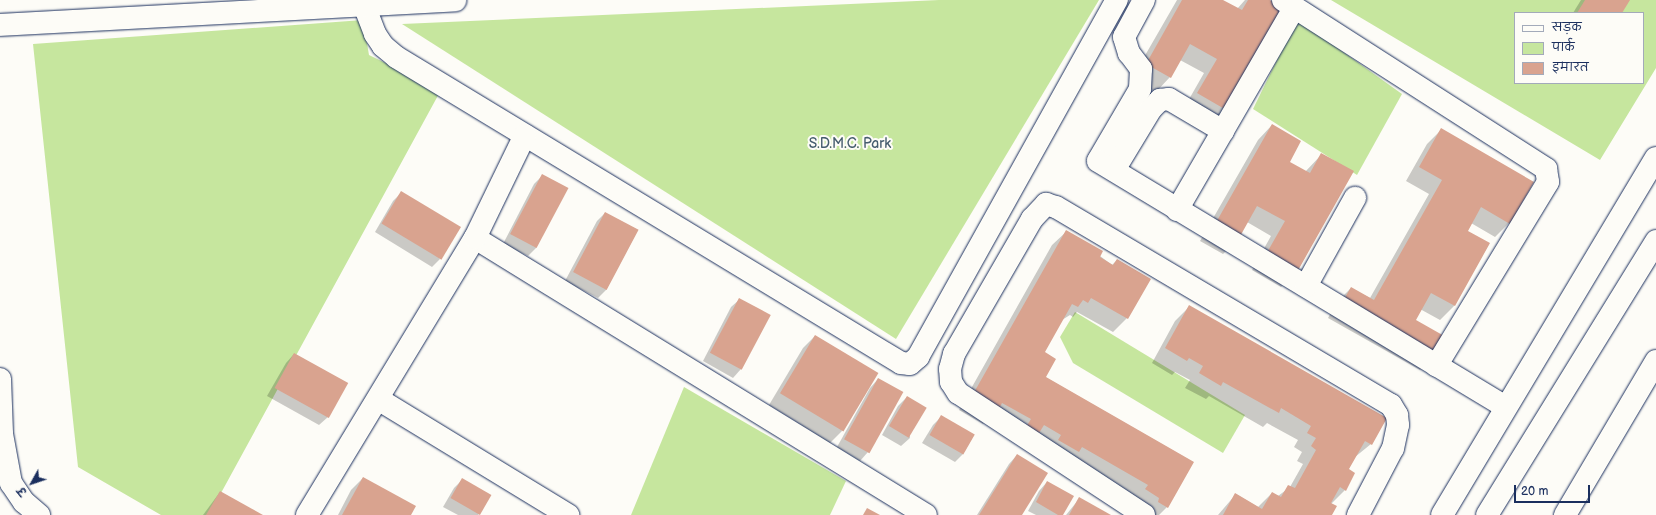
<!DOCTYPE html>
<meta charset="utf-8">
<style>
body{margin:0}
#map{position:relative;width:1656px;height:515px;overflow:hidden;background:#fdfcf7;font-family:"Balsamiq Sans","Playpen Sans Deva",sans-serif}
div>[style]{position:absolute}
.green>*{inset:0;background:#c6e69e}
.shadow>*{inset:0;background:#0003}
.building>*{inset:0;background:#d9a38f;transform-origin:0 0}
.roads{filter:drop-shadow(0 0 1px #1b2f5e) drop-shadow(0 0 1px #1b2f5e)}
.minor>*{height:22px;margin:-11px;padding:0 11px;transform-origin:11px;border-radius:11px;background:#fdfcf7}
span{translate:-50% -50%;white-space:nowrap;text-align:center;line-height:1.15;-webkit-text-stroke:4px #fdfcf7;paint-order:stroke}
.park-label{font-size:14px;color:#465d6e}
.legend{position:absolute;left:1514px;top:12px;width:130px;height:72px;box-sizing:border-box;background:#fdfcf7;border:1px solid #a3aaba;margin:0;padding:5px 7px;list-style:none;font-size:12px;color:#1b2f5e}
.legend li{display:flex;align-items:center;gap:8px;height:20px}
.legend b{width:20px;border:1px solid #a3aaba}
.north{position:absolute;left:12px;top:463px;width:40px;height:40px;-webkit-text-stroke:3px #fdfcf7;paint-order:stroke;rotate:230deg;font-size:11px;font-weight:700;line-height:16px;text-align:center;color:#1b2f5e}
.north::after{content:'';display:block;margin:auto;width:14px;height:18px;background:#1b2f5e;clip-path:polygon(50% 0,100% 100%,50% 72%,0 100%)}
.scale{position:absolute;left:1514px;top:485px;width:76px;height:18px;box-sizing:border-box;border:2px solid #1b2f5e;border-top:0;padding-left:5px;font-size:12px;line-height:14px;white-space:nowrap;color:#1b2f5e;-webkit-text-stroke:3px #fdfcf7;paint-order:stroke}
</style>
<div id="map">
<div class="green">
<i style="clip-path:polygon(939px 0,1099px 0,896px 339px,402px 24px)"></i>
<i style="clip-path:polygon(evenodd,1331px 0,1656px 0,1656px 68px,1600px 160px,1331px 0,1515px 13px,1643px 13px,1643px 83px,1515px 83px,1515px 13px)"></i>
<i style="clip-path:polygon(1297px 19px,1402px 94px,1357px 175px,1253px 109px)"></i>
<i style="clip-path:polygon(363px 20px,369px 55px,441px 90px,209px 515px,161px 515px,78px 467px,33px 44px)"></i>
<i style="clip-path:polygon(1075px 312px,1245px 415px,1223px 453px,1073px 363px,1060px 337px)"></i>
<i style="clip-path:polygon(684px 387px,846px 481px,830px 515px,631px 515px)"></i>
</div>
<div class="shadow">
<i style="clip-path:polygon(1177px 0,1221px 0,1237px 9px,1245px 0,1268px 0,1227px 110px,1213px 124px,1184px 108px,1204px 73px,1180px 60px,1170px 77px,1156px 92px,1132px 78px)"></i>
<i style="clip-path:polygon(1581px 0,1629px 0,1621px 13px,1573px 13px)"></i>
<i style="clip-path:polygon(1272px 125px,1288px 162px,1305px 172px,1322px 154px,1295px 273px,1281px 287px,1252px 270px,1271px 236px,1247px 222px,1237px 240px,1223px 254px,1200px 241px,1258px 140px)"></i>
<i style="clip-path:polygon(1441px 130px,1509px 223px,1495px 237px,1471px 223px,1466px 231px,1489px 244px,1454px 306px,1440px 320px,1420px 309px,1414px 320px,1434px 356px,1420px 370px,1328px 318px,1337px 302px,1351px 288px,1370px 298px,1429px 194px,1406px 181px,1427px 144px)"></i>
<i style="clip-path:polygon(542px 176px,536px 248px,528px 256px,503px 244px,534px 184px)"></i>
<i style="clip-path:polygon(402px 192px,440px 259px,432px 267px,375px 232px,393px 201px)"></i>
<i style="clip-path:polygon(605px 213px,638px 230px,606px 290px,598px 298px,565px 281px,597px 221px)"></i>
<i style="clip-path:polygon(1067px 231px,1112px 265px,1117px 260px,1127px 318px,1113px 332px,1077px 312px,1073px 317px,1070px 315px,1062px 320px,1043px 353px,1045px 377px,1193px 462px,1167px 507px,1159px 515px,1145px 515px,989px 418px,983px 424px,959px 410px,1052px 245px)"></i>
<i style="clip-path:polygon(740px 299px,741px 369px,733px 378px,703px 361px,731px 307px)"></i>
<i style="clip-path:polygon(1189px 307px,1371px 444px,1355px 457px,1348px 470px,1345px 490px,1331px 504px,1330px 515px,1218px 515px,1236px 494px,1258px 507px,1272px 493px,1278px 496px,1290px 487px,1303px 464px,1297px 461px,1302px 452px,1294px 447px,1298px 440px,1267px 423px,1263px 427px,1209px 396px,1206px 399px,1185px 388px,1190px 380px,1175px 372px,1172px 375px,1152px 363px,1175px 321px)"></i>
<i style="clip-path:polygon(815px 336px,842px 431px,830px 443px,769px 405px,803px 348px)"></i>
<i style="clip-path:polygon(294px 354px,328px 417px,319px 425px,267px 396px,286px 363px)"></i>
<i style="clip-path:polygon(878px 379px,868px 452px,860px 461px,837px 447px,870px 388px)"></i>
<i style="clip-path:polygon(907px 397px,910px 438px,901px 446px,882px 435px,898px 406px)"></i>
<i style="clip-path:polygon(941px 417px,974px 435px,963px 454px,955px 462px,922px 443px,933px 425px)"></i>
<i style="clip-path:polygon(1017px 455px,1021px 515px,977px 515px,1009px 464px)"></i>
<i style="clip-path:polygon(363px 478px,410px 515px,338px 515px,351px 490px)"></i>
<i style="clip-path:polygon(462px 480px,479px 514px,478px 515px,458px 515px,443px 507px,454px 488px)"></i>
<i style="clip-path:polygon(1047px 482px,1062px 515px,1036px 515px,1028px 511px,1039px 491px)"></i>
<i style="clip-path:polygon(220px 492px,261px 515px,203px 515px)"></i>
<i style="clip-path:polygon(1079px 499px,1108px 515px,1066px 515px)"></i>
</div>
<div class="building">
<i style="clip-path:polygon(1182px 0,1223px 0,1242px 10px,1248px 0,1270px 0,1282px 8px,1228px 111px,1197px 93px,1217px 59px,1190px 44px,1171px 78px,1146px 64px)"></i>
<i style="clip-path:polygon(1585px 0,1630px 0,1622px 13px,1577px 13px)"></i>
<i style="clip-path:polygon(1272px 124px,1301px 141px,1290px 162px,1310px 173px,1321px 153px,1354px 171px,1296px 274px,1265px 256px,1285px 221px,1257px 206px,1238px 240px,1214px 226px)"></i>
<i style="clip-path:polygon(1441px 128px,1534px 182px,1510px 224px,1481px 207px,1468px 231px,1490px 243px,1455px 306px,1431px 293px,1416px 320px,1446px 337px,1435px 357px,1342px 303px,1351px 287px,1374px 300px,1442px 180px,1419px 167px)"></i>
<i style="left:542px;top:174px;width:30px;height:68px;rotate:28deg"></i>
<i style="left:401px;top:191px;width:70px;height:38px;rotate:31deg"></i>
<i style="left:605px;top:212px;width:38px;height:68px;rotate:28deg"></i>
<i style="clip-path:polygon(1066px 230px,1103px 251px,1100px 257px,1113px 265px,1117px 259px,1151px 279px,1128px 319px,1091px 298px,1088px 303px,1083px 300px,1078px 307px,1072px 304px,1045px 352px,1056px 359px,1046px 377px,1194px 462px,1168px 508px,1158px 502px,1159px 498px,1145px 489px,1148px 485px,1082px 447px,1079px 452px,1058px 440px,1061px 435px,1044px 425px,1039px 433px,1026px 427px,1031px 419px,1002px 403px,998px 411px,972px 396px)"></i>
<i style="left:739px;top:298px;width:36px;height:62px;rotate:28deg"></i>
<i style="clip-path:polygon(1189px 305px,1387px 418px,1372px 445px,1365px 441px,1349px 469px,1355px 473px,1346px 491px,1340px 487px,1331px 503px,1337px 506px,1332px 515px,1223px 515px,1235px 493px,1262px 509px,1272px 492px,1281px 497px,1288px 485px,1295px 488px,1316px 450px,1311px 446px,1316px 438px,1307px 433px,1311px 426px,1281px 408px,1279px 413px,1223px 382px,1221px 386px,1199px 373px,1203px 366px,1189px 358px,1187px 361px,1165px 348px)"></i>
<i style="left:815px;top:335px;width:74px;height:68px;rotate:31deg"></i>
<i style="left:294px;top:353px;width:62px;height:40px;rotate:29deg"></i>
<i style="left:878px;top:378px;width:29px;height:70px;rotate:29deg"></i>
<i style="left:907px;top:396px;width:23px;height:35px;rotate:31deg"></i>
<i style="left:941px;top:415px;width:39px;height:23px;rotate:30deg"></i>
<i style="clip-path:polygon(1017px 454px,1048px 473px,1022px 515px,979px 515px)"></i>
<i style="clip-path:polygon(363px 477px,416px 506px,411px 515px,342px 515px)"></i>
<i style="left:462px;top:478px;width:34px;height:23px;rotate:30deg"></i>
<i style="clip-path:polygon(1047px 481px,1074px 496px,1063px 515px,1058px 515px,1036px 502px)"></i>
<i style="clip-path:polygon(220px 491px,263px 515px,206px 515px)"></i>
<i style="clip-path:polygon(1079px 497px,1111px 515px,1069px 515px)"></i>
<i style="clip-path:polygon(867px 508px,880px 515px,863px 515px)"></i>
</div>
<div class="roads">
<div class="minor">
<i style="left:1144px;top:0;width:42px;rotate:118.4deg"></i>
<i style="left:1124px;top:37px;width:17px;rotate:73deg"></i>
<i style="left:1129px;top:53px;width:20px;rotate:53deg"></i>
<i style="left:1141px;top:69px;width:20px;rotate:93deg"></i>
<i style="left:1140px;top:89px;width:83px;rotate:120.3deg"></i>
<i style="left:1098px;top:161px;width:476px;rotate:31.1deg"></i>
<i style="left:1283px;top:0;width:313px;rotate:32.7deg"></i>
<i style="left:1546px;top:169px;width:13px;rotate:81deg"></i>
<i style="left:1548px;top:182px;width:215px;rotate:121.3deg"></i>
<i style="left:364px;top:5px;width:31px;rotate:69deg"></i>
<i style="left:375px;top:34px;width:14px;rotate:56deg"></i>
<i style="left:383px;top:46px;width:17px;rotate:40deg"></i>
<i style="left:396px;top:57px;width:590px;rotate:31.21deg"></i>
<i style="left:901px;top:363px;width:9px;rotate:6deg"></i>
<i style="left:910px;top:364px;width:11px;rotate:-41deg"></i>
<i style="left:918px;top:357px;width:409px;rotate:-60.9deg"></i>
<i style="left:0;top:25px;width:456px;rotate:-3.1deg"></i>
<i style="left:1114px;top:170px;width:71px;rotate:-58.8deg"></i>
<i style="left:1151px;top:109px;width:13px;rotate:-45deg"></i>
<i style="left:1160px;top:100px;width:9px;rotate:-6deg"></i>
<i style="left:1169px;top:99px;width:63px;rotate:30.7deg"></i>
<i style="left:1177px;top:210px;width:233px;rotate:-59.9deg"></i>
<i style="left:475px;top:238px;width:529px;rotate:31.56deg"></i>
<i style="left:1306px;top:286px;width:101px;rotate:-60.9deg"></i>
<i style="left:0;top:379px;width:55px;rotate:87.9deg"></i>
<i style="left:2px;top:434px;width:50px;rotate:79.6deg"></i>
<i style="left:11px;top:483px;width:23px;rotate:56deg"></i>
<i style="left:24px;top:502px;width:20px;rotate:41deg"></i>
<i style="left:378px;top:399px;width:223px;rotate:31.4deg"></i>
<i style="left:307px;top:515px;width:324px;rotate:-58.8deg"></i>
<i style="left:475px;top:238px;width:114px;rotate:-64.1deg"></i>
<i style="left:1144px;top:515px;width:222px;rotate:-146.7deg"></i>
<i style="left:958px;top:393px;width:13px;rotate:-122deg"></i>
<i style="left:951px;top:382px;width:13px;rotate:-94deg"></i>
<i style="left:950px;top:369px;width:16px;rotate:-75deg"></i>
<i style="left:954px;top:354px;width:156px;rotate:-60deg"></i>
<i style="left:1032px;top:219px;width:21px;rotate:-47deg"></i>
<i style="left:1046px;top:204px;width:10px;rotate:17deg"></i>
<i style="left:1056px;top:207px;width:389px;rotate:30.6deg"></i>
<i style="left:1391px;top:405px;width:12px;rotate:59deg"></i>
<i style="left:1397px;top:415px;width:10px;rotate:84deg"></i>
<i style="left:1398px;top:425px;width:24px;rotate:102deg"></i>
<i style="left:1393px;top:448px;width:76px;rotate:117.6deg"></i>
<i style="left:1442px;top:515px;width:416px;rotate:-59.1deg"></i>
<i style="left:1487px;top:515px;width:322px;rotate:-58.3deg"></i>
<i style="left:1565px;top:515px;width:179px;rotate:-59.4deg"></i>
</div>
</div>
<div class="park-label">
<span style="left:850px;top:144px">S.D.M.C. Park</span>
</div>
<ul class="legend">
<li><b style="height:5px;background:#fdfcf7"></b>सड़क</li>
<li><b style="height:11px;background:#c6e69e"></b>पार्क</li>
<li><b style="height:11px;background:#d9a38f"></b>इमारत</li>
</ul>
<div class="north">उ</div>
<div class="scale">20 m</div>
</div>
